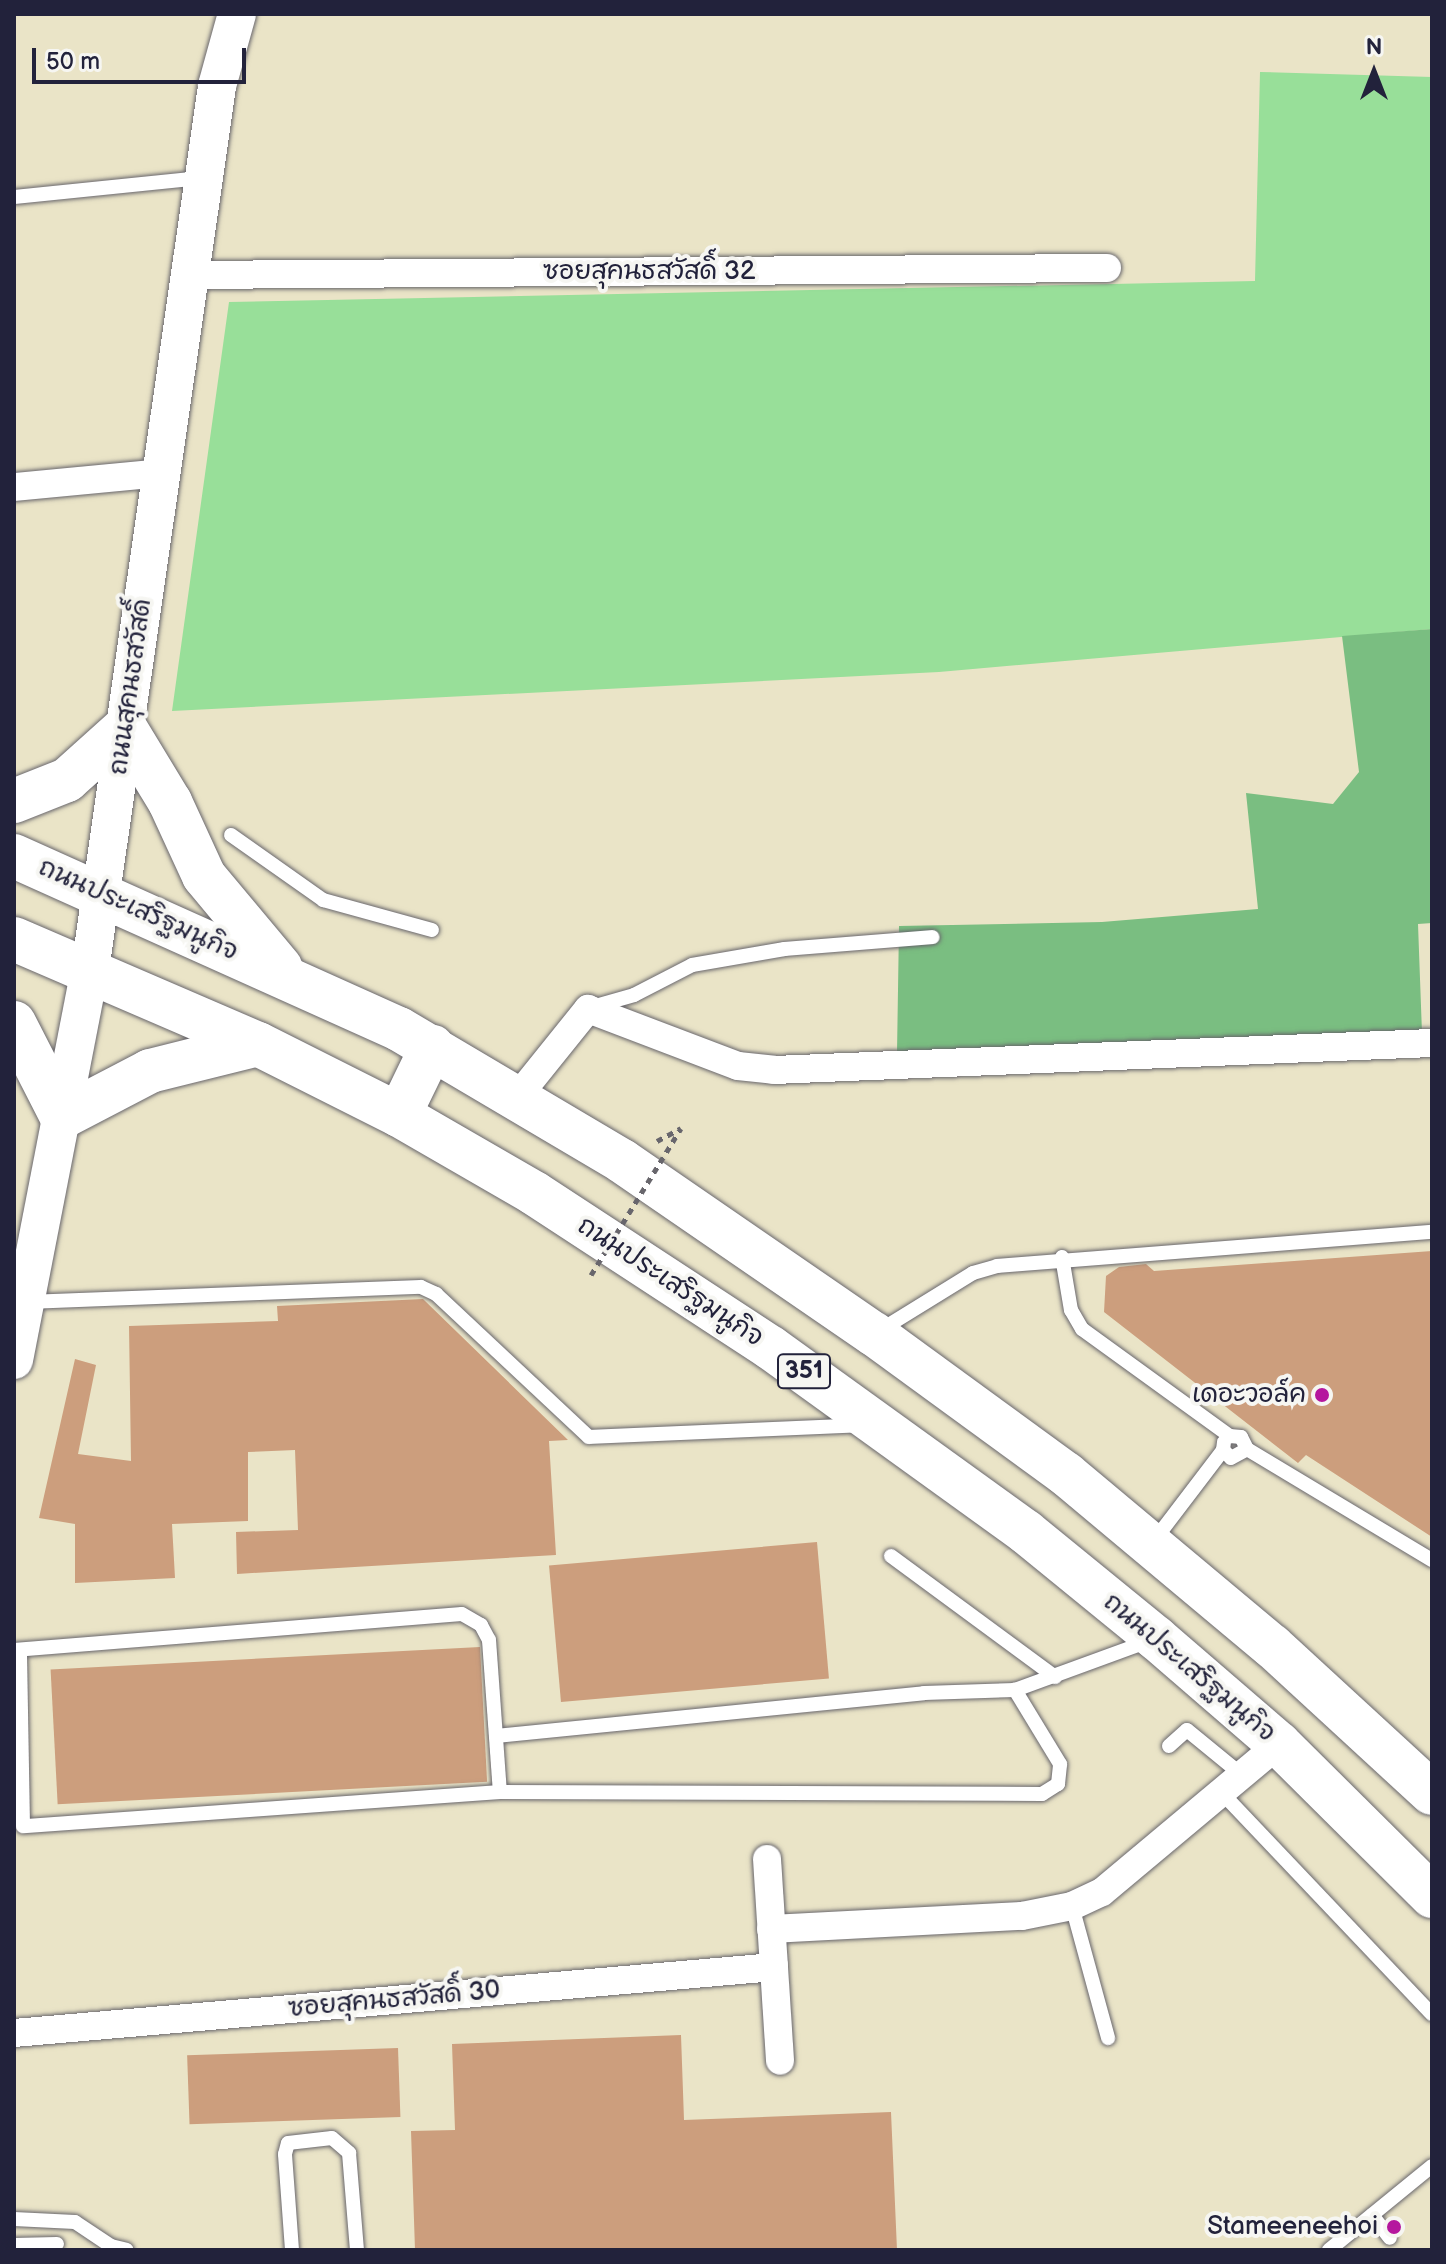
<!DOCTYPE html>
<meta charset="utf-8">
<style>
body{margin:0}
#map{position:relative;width:1446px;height:2264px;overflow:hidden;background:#eae4c7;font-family:"Balsamiq Sans","Playpen Sans Thai",sans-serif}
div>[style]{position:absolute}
.green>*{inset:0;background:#98df99}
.forest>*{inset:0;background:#7abe81}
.building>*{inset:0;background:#cc9e7d;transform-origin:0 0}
.path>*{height:5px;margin-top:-2.5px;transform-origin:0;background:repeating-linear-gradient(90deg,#68666c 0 6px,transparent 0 12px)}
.roads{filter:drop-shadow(0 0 2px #68666c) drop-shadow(0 0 2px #68666c)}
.service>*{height:14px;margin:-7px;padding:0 7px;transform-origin:7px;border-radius:7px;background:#fff}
.minor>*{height:28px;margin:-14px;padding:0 14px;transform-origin:14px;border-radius:14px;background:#fff}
.secondary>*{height:38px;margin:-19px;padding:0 19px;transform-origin:19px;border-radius:19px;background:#fff}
.primary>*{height:44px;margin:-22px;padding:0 22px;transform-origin:22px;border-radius:22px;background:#fff}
.path-bridge>*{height:5px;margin-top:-2.5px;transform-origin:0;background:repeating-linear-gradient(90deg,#68666c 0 6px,transparent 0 12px)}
.dots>*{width:22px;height:22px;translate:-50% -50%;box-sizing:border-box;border:4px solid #f6f6f2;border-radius:50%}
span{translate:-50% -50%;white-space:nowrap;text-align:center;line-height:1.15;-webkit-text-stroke:8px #f6f6f2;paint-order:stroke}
.shield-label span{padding:2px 6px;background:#f6f6f2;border:2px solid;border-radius:6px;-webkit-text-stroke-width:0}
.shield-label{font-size:24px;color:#22223b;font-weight:700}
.street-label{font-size:26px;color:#22223b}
.poi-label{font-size:26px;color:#22223b}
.right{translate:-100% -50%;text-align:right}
.frame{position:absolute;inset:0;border:16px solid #22223b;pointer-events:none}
.north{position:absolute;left:1334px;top:32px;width:80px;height:80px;-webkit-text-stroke:6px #f6f6f2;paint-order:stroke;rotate:0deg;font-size:22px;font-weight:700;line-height:32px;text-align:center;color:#22223b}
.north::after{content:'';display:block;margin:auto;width:28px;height:36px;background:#22223b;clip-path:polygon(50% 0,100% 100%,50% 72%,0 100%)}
.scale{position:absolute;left:32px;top:48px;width:214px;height:36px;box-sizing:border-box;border:4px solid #22223b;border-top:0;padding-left:10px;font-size:24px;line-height:28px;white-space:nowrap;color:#22223b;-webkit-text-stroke:6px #f6f6f2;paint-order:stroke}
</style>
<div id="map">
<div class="green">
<i style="clip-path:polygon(1260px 72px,1432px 77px,1432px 629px,939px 672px,172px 711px,229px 302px,1255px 281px)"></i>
</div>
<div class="forest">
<i style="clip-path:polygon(1432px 629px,1432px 923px,1418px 924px,1422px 1033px,897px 1053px,899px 926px,1102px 922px,1258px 909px,1246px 793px,1333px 804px,1359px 772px,1342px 636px)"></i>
</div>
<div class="building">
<i style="clip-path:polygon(1432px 1251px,1432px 1537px,1306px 1455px,1298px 1463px,1104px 1312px,1106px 1276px,1119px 1267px,1146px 1264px,1154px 1271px)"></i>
<i style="clip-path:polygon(423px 1299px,568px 1440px,549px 1441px,556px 1555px,237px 1574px,236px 1532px,298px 1530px,295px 1450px,248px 1452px,248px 1521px,172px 1524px,175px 1578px,75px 1583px,75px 1524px,39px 1518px,75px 1359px,96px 1365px,78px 1454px,131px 1461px,129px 1326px,278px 1321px,277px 1306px)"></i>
<i style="left:817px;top:1542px;width:137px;height:269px;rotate:85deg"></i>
<i style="left:480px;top:1647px;width:135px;height:430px;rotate:87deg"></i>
<i style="clip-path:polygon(681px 2035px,684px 2120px,891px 2112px,897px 2250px,415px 2250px,411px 2131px,455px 2130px,452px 2044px)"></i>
<i style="left:398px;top:2048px;width:69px;height:211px;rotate:88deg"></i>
</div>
<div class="path">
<i style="left:657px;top:1141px;width:27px;rotate:-28deg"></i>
</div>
<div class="roads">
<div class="service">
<i style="left:14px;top:197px;width:188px;rotate:-5.8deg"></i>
<i style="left:231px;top:835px;width:113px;rotate:35.2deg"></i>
<i style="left:323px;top:900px;width:113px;rotate:15.4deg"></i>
<i style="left:592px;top:1007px;width:44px;rotate:-15.9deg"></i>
<i style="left:634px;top:995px;width:65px;rotate:-27.3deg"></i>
<i style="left:692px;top:965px;width:94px;rotate:-9.8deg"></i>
<i style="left:785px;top:949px;width:148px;rotate:-4.6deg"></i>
<i style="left:1062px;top:1257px;width:54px;rotate:80.4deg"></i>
<i style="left:1071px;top:1310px;width:22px;rotate:60deg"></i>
<i style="left:1082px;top:1329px;width:183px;rotate:35.9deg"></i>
<i style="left:1230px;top:1436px;width:11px;rotate:5deg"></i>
<i style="left:1241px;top:1437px;width:13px;rotate:63deg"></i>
<i style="left:1247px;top:1449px;width:216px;rotate:31deg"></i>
<i style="left:27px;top:1302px;width:394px;rotate:-2.2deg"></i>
<i style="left:421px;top:1287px;width:17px;rotate:25deg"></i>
<i style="left:436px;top:1294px;width:209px;rotate:43.1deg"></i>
<i style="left:589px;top:1437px;width:270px;rotate:-2.5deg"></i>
<i style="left:879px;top:1331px;width:110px;rotate:-31.7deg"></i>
<i style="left:973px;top:1273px;width:25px;rotate:-16deg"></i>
<i style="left:997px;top:1266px;width:436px;rotate:-4.5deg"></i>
<i style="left:1224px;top:1442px;width:8px;rotate:97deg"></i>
<i style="left:1223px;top:1450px;width:11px;rotate:45deg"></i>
<i style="left:1231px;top:1458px;width:18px;rotate:-29deg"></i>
<i style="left:1153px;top:1542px;width:116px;rotate:-52.7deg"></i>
<i style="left:891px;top:1556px;width:204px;rotate:36.4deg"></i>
<i style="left:14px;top:1650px;width:449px;rotate:-4.6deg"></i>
<i style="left:462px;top:1614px;width:22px;rotate:30deg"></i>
<i style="left:481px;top:1625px;width:17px;rotate:62deg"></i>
<i style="left:489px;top:1640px;width:152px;rotate:85.9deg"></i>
<i style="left:500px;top:1792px;width:478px;rotate:175.9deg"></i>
<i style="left:23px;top:1826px;width:176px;rotate:-91deg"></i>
<i style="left:496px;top:1736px;width:430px;rotate:-5.7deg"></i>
<i style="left:924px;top:1693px;width:91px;rotate:-1.9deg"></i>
<i style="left:1015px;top:1690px;width:143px;rotate:-20.1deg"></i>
<i style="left:1169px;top:1746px;width:24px;rotate:-42deg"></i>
<i style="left:1187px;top:1730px;width:71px;rotate:39.3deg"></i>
<i style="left:500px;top:1792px;width:542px;rotate:0.21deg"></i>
<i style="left:1042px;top:1794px;width:19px;rotate:-32deg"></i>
<i style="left:1058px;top:1784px;width:20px;rotate:-84deg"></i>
<i style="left:1060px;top:1764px;width:87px;rotate:-121.3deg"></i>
<i style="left:1221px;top:1792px;width:306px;rotate:46.5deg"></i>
<i style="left:1072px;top:1906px;width:137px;rotate:74.7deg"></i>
<i style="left:1372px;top:2215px;width:29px;rotate:52deg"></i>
<i style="left:14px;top:2219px;width:61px;rotate:2.8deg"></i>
<i style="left:75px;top:2222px;width:43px;rotate:33.7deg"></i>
<i style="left:111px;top:2246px;width:16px;rotate:14deg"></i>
<i style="left:14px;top:2245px;width:43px;rotate:-1.3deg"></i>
<i style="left:292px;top:2250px;width:96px;rotate:-94.2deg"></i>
<i style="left:285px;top:2154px;width:11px;rotate:-75deg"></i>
<i style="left:288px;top:2143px;width:44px;rotate:-6.5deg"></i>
<i style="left:332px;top:2138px;width:23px;rotate:41deg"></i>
<i style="left:349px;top:2153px;width:97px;rotate:85.3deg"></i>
<i style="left:1329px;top:2250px;width:133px;rotate:-39.2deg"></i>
</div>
<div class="minor">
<i style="left:190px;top:275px;width:917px;rotate:-0.44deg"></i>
<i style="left:14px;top:487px;width:149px;rotate:-5.4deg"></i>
<i style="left:518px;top:1096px;width:112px;rotate:-51.2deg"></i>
<i style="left:588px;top:1009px;width:160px;rotate:20.8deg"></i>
<i style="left:738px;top:1066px;width:36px;rotate:6deg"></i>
<i style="left:774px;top:1070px;width:659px;rotate:-2.35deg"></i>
<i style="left:767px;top:1859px;width:202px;rotate:86.3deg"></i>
<i style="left:771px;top:1929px;width:251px;rotate:-3deg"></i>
<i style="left:1022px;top:1916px;width:51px;rotate:-11.3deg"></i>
<i style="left:1072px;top:1906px;width:33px;rotate:-25deg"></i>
<i style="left:1102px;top:1892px;width:231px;rotate:-39.9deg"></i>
<i style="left:14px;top:2033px;width:763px;rotate:-4.96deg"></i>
</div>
<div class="secondary">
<i style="left:14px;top:1360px;width:397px;rotate:-79deg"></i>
<i style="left:90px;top:970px;width:893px;rotate:-81.82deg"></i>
<i style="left:217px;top:86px;width:75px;rotate:-74.5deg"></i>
</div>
<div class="primary">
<i style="left:14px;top:801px;width:57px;rotate:-21.6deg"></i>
<i style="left:67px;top:780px;width:78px;rotate:-41.9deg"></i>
<i style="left:125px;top:728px;width:87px;rotate:58.7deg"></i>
<i style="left:170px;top:802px;width:81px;rotate:65.3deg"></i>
<i style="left:204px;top:876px;width:119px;rotate:50.1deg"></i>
<i style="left:14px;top:856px;width:422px;rotate:24.2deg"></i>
<i style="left:399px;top:1029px;width:259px;rotate:30.6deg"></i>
<i style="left:622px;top:1161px;width:306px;rotate:34.5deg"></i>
<i style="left:874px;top:1334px;width:238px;rotate:36.1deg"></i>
<i style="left:1066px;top:1474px;width:268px;rotate:39.9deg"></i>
<i style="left:1272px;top:1646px;width:217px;rotate:42.6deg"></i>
<i style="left:14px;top:939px;width:266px;rotate:23.3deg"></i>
<i style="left:258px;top:1044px;width:158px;rotate:26.7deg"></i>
<i style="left:399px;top:1115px;width:156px;rotate:30deg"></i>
<i style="left:534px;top:1193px;width:283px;rotate:33.2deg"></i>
<i style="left:771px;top:1348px;width:314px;rotate:35.8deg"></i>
<i style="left:1026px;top:1532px;width:168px;rotate:39.2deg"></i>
<i style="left:1156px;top:1638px;width:162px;rotate:40.8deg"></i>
<i style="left:1279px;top:1744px;width:216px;rotate:44.8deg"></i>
<i style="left:14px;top:1023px;width:106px;rotate:62.9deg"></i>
<i style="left:62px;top:1117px;width:99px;rotate:-27.6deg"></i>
<i style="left:150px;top:1071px;width:111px;rotate:-14deg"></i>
<i style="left:399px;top:1115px;width:76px;rotate:-64.1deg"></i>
</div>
</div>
<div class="path-bridge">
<i style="left:591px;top:1275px;width:172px;rotate:-58.5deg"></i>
</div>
<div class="dots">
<i style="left:1322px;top:1395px;background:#b5179e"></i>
<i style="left:1394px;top:2227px;background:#b5179e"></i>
</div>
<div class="shield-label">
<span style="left:804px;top:1371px">351</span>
</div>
<div class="street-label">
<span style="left:649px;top:272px">ซอยสุคนธสวัสดิ์ 32</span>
<span style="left:131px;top:687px;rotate:-82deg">ถนนสุคนธสวัสดิ์</span>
<span style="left:138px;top:910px;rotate:24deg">ถนนประเสริฐมนูกิจ</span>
<span style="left:670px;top:1282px;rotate:33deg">ถนนประเสริฐมนูกิจ</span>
<span style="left:1189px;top:1668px;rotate:40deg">ถนนประเสริฐมนูกิจ</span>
<span style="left:394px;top:2000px;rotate:-5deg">ซอยสุคนธสวัสดิ์ 30</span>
</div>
<div class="poi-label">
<span class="right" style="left:1306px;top:1395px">เดอะวอล์ค</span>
<span class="right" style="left:1378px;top:2227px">Stameeneehoi</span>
</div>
<div class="frame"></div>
<div class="north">N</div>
<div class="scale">50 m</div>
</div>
